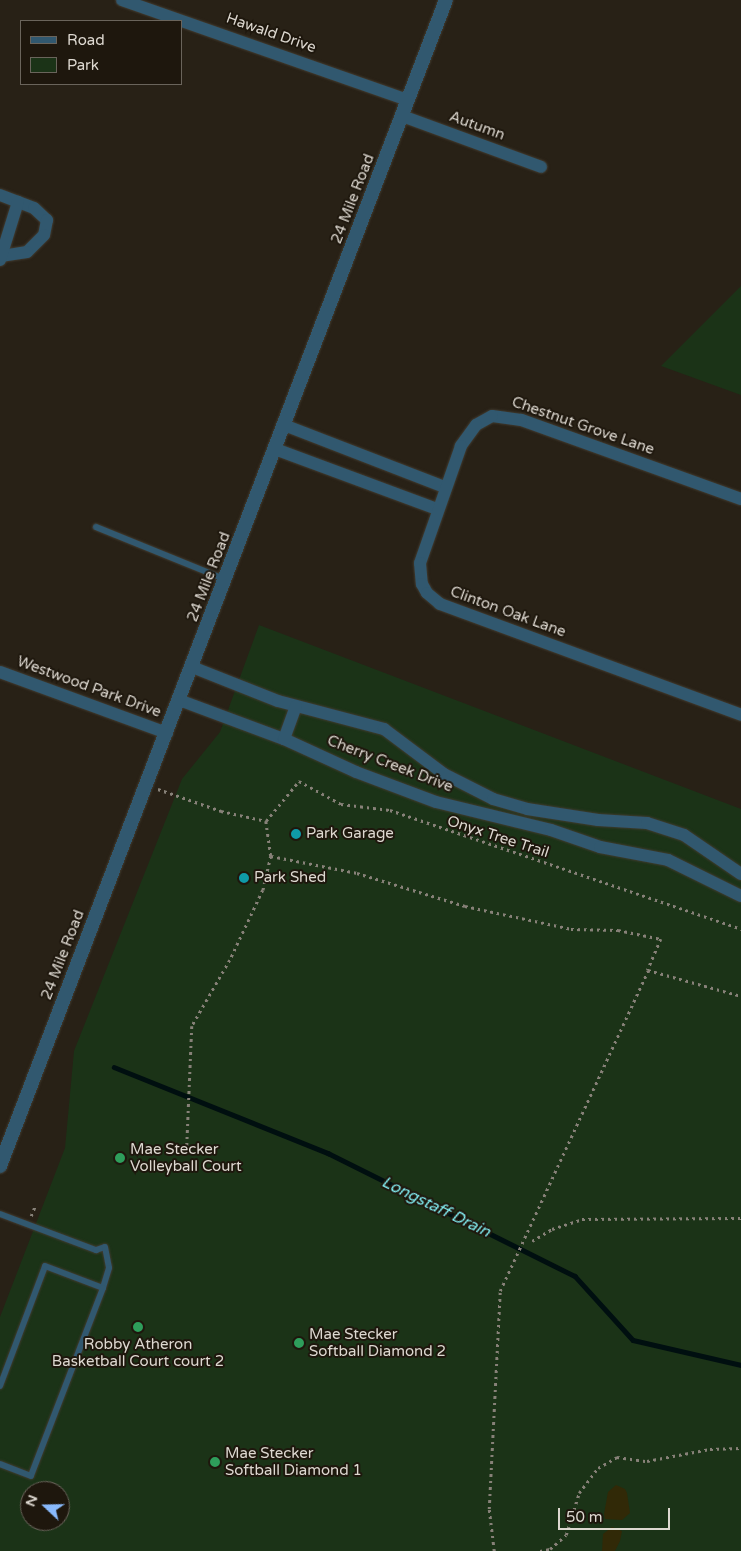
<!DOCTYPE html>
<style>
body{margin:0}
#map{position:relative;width:741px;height:1551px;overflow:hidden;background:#282116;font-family:"Varela Round",sans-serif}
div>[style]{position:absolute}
.green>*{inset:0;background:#1b3317}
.sand>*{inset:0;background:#312907}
.stream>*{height:4.5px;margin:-2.25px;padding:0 2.25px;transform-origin:2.25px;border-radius:2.25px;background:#000f10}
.path>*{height:2.5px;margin-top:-1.25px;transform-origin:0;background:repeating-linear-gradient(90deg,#878178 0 2.5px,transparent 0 6.5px)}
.roads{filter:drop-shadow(0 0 1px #413b30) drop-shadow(0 0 1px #413b30)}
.service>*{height:6px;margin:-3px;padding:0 3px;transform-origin:3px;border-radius:3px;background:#31586f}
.minor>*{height:12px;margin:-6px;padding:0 6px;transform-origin:6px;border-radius:6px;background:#31586f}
.tertiary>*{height:14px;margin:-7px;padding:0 7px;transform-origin:7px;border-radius:7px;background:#31586f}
.dots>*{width:14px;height:14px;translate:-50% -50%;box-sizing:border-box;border:2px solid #1e170d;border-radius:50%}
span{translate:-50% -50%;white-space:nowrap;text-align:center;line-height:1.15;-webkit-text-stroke:4px #1e170d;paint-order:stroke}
.street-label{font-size:15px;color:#ddd8d0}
.poi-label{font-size:15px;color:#ddd8d0}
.left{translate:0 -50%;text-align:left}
.water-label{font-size:16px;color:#81ecf0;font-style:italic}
.legend{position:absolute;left:20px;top:20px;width:162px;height:65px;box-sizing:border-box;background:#1e170d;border:1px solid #6a645b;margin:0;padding:6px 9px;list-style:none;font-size:15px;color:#ddd8d0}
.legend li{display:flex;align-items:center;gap:10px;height:25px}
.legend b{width:25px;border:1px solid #6a645b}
.north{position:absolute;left:20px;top:1481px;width:50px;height:50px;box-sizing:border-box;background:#1e170d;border:1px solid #6a645b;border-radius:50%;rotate:291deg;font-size:14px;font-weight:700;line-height:20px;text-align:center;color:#ddd8d0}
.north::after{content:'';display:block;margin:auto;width:18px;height:22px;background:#89bafc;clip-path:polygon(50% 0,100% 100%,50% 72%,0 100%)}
.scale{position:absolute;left:558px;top:1508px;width:112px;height:22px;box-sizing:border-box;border:2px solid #ddd8d0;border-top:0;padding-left:6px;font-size:15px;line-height:18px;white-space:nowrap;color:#ddd8d0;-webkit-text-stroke:4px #1e170d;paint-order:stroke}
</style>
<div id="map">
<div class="green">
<i style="clip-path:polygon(741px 286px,741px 395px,661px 366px)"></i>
<i style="clip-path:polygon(evenodd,259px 625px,741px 809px,741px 1551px,0 1551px,0 1317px,65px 1148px,74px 1051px,182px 779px,220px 732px,259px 625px,30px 1491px,60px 1491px,60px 1521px,30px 1521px,30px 1491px)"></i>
</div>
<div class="sand">
<i style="clip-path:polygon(616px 1485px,625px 1489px,627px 1493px,630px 1513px,622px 1520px,605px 1519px,604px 1514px,608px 1492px)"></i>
<i style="clip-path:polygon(612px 1527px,622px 1531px,620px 1541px,615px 1551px,602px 1551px,603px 1534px)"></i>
</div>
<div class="stream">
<i style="left:114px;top:1067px;width:231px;rotate:21.9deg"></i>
<i style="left:328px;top:1153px;width:276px;rotate:26.5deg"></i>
<i style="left:575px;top:1276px;width:86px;rotate:47.8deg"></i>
<i style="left:633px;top:1340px;width:111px;rotate:13deg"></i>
</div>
<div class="path">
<i style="left:158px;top:789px;width:67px;rotate:19.2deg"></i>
<i style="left:221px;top:811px;width:46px;rotate:12.5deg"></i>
<i style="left:266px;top:821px;width:35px;rotate:82deg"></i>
<i style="left:271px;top:856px;width:35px;rotate:103deg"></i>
<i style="left:263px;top:890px;width:77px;rotate:115.2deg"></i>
<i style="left:230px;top:960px;width:76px;rotate:119.9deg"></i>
<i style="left:192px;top:1026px;width:121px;rotate:92.4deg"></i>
<i style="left:266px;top:821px;width:52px;rotate:-50.5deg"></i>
<i style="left:299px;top:781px;width:48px;rotate:28.7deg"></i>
<i style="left:341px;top:804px;width:49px;rotate:7deg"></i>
<i style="left:390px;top:810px;width:371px;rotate:18.7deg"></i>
<i style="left:271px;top:856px;width:88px;rotate:11.2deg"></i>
<i style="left:357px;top:873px;width:113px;rotate:17deg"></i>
<i style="left:465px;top:906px;width:108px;rotate:12.2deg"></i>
<i style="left:571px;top:929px;width:47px;rotate:1.2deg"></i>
<i style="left:618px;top:930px;width:44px;rotate:11.8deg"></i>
<i style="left:661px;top:939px;width:34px;rotate:113deg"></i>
<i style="left:31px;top:1216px;width:11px;rotate:-68deg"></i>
<i style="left:532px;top:1241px;width:23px;rotate:-31deg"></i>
<i style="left:552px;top:1229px;width:32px;rotate:-18deg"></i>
<i style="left:582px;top:1219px;width:159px;rotate:-0.4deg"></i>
<i style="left:494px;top:1551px;width:42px;rotate:-96.8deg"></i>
<i style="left:489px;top:1509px;width:218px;rotate:-87.1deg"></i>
<i style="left:500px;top:1291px;width:353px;rotate:-65.2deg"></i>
<i style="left:648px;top:970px;width:97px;rotate:15.6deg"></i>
<i style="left:540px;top:1551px;width:10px;rotate:-11deg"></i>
<i style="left:550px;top:1549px;width:21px;rotate:-41deg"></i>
<i style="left:566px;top:1535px;width:44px;rotate:-72.8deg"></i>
<i style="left:579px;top:1493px;width:31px;rotate:-53deg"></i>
<i style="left:598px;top:1468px;width:22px;rotate:-30deg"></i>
<i style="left:617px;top:1457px;width:30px;rotate:8deg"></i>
<i style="left:647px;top:1461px;width:64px;rotate:-10.8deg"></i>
<i style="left:710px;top:1449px;width:31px;rotate:-2deg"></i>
</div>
<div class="roads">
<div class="service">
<i style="left:96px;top:527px;width:138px;rotate:22.1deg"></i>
<i style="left:0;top:1214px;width:103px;rotate:20.6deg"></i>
<i style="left:96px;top:1250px;width:9px;rotate:-18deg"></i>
<i style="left:105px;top:1247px;width:21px;rotate:79deg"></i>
<i style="left:109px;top:1268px;width:21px;rotate:107deg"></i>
<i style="left:0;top:1386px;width:128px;rotate:-69.4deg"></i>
<i style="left:45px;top:1266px;width:62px;rotate:20.8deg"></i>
<i style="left:103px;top:1288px;width:201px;rotate:111deg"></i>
<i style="left:31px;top:1476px;width:33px;rotate:-159deg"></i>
</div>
<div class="minor">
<i style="left:122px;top:0;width:303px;rotate:19.3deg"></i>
<i style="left:402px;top:116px;width:148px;rotate:20.1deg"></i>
<i style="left:0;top:195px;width:36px;rotate:21deg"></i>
<i style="left:34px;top:208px;width:18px;rotate:43deg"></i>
<i style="left:47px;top:220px;width:15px;rotate:101deg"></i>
<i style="left:44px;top:235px;width:24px;rotate:135deg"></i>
<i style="left:27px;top:252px;width:25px;rotate:171deg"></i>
<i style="left:0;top:260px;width:61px;rotate:-72.8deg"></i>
<i style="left:284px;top:425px;width:173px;rotate:21.1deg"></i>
<i style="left:275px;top:449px;width:173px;rotate:20.3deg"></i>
<i style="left:741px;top:499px;width:234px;rotate:-160.2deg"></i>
<i style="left:521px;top:420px;width:29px;rotate:-172deg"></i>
<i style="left:492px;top:416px;width:18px;rotate:151deg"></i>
<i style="left:476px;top:425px;width:26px;rotate:126deg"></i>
<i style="left:461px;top:446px;width:124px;rotate:109.3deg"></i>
<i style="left:420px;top:563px;width:21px;rotate:85deg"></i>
<i style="left:422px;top:584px;width:10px;rotate:61deg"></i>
<i style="left:427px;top:593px;width:17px;rotate:40deg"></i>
<i style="left:440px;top:604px;width:321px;rotate:20.2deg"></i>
<i style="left:192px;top:667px;width:92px;rotate:21.6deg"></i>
<i style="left:278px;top:701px;width:110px;rotate:14.8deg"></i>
<i style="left:384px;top:729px;width:75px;rotate:36.9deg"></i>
<i style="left:444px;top:774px;width:55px;rotate:27deg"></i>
<i style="left:493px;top:799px;width:35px;rotate:16deg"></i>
<i style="left:527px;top:809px;width:72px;rotate:8.8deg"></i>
<i style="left:598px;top:820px;width:49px;rotate:3.5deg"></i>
<i style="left:647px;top:823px;width:39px;rotate:18deg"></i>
<i style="left:684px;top:835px;width:69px;rotate:34.4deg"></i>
<i style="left:0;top:672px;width:178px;rotate:20.1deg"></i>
<i style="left:179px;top:700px;width:112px;rotate:20.4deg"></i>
<i style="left:284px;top:739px;width:79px;rotate:24.6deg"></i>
<i style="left:356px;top:772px;width:85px;rotate:20.6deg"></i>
<i style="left:436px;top:802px;width:118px;rotate:13.7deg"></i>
<i style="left:551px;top:830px;width:52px;rotate:19.1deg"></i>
<i style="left:600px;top:847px;width:69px;rotate:10.8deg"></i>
<i style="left:668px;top:860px;width:81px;rotate:26.3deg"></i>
<i style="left:284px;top:739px;width:35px;rotate:-70deg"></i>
</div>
<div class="tertiary">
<i style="left:0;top:1166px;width:1248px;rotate:-69.07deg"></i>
</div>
</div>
<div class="dots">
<i style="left:296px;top:834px;background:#0f9aa8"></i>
<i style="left:244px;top:878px;background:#0f9aa8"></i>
<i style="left:120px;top:1158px;background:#2e9e5b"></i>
<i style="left:138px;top:1327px;background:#2e9e5b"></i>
<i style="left:299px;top:1343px;background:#2e9e5b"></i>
<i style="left:215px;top:1462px;background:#2e9e5b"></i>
</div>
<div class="street-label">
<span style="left:271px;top:33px;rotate:19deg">Hawald Drive</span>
<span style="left:477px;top:126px;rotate:20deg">Autumn</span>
<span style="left:353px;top:199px;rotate:-69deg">24 Mile Road</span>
<span style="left:583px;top:426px;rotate:19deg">Chestnut Grove Lane</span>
<span style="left:209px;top:577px;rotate:-69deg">24 Mile Road</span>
<span style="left:508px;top:612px;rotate:20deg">Clinton Oak Lane</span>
<span style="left:89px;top:687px;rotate:20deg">Westwood Park Drive</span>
<span style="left:390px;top:764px;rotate:21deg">Cherry Creek Drive</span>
<span style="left:498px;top:837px;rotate:18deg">Onyx Tree Trail</span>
<span style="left:63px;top:955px;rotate:-69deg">24 Mile Road</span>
</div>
<div class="poi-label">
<span class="left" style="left:306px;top:834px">Park Garage</span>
<span class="left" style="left:254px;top:878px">Park Shed</span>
<span class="left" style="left:130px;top:1158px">Mae Stecker<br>Volleyball Court</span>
<span class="left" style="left:309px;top:1343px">Mae Stecker<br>Softball Diamond 2</span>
<span style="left:138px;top:1353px">Robby Atheron<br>Basketball Court court 2</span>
<span class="left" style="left:225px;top:1462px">Mae Stecker<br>Softball Diamond 1</span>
</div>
<div class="water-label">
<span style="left:436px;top:1207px;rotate:26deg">Longstaff Drain</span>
</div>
<ul class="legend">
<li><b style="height:6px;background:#31586f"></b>Road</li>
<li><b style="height:14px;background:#1b3317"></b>Park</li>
</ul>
<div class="north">N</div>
<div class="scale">50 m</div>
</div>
